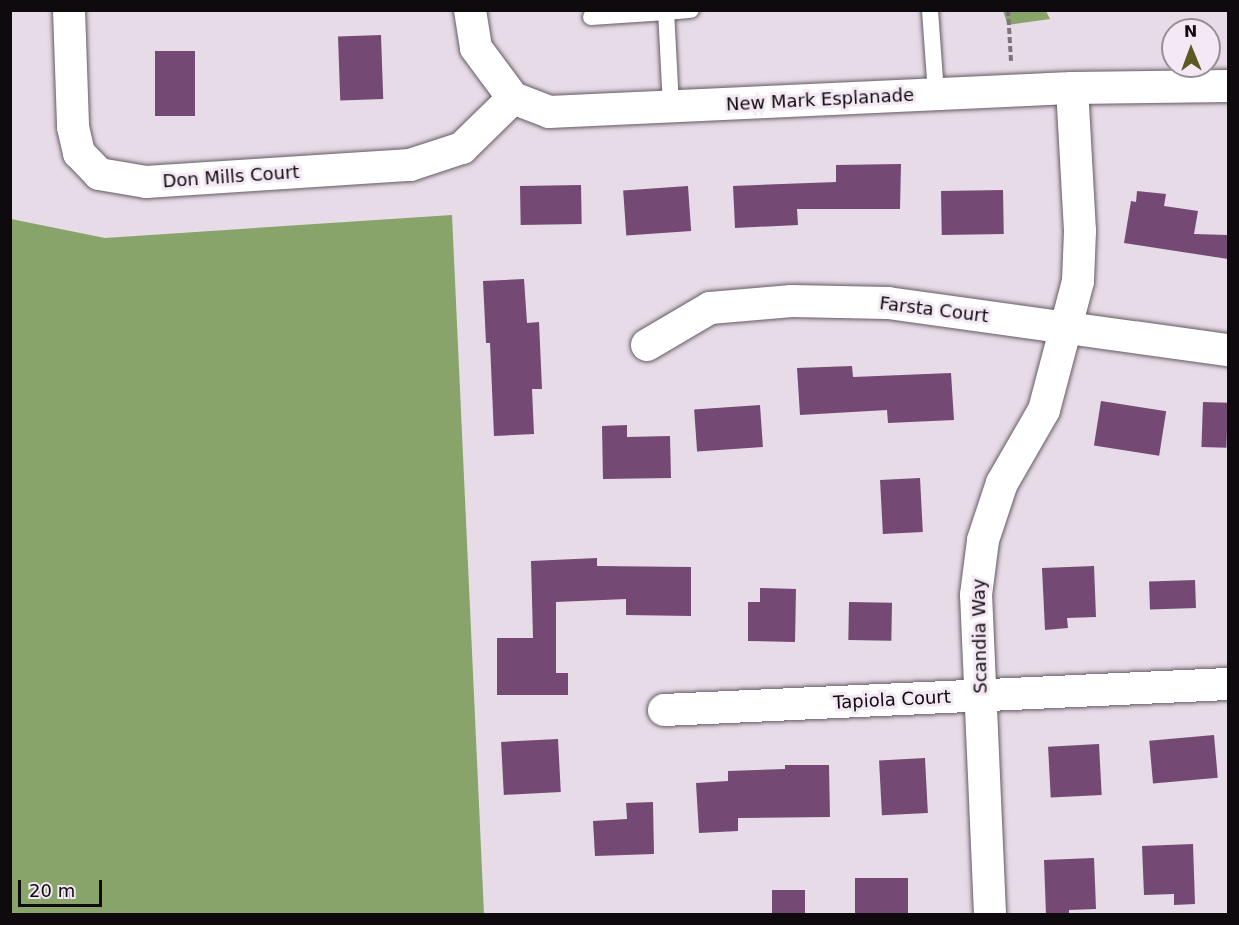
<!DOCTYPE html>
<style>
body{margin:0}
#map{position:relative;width:1239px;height:925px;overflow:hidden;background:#e6dbe6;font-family:"DejaVu Sans",sans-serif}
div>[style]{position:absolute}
.forest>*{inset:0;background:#88a46b}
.building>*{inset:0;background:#744974;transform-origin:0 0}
.path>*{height:4px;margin-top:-2px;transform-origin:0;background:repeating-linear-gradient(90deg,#7c747c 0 6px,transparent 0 9px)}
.roads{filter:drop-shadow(0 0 2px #655b65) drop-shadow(0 0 2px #655b65)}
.lane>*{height:16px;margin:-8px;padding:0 8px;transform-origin:8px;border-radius:8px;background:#fff}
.street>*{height:32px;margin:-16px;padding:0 16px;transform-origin:16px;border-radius:16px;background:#fff}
span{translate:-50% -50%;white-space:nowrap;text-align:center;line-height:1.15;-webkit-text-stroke:6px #f3e8f3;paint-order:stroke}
.street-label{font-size:18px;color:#0e0a0e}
.frame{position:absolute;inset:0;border:12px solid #0e0a0e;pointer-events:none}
.north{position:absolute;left:1161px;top:18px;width:60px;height:60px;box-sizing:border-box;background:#f3e8f3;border:2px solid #978f97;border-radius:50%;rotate:359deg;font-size:16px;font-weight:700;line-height:24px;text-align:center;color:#0e0a0e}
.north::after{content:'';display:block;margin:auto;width:21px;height:27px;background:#5b5824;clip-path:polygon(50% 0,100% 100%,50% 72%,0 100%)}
.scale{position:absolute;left:18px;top:880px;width:84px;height:27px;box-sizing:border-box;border:3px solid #0e0a0e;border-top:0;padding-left:8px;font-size:18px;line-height:21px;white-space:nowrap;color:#0e0a0e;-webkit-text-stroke:4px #f3e8f3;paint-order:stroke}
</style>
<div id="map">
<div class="forest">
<i style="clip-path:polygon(1003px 11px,1046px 11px,1050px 19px,1008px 25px)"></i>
<i style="clip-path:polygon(452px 215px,484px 914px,11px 914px,11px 219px,105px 238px)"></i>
</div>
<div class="building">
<i style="left:381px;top:35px;width:64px;height:43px;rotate:88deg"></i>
<i style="left:155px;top:51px;width:40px;height:65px"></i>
<i style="clip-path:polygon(901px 164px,900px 209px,797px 209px,798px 225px,735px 228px,733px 186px,836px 182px,836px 165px)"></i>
<i style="left:581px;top:185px;width:39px;height:61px;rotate:89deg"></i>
<i style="left:688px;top:186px;width:45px;height:65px;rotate:86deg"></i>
<i style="left:1003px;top:190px;width:44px;height:62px;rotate:89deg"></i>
<i style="clip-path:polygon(1137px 191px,1166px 194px,1164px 206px,1198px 211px,1194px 234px,1228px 235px,1228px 259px,1124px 243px,1131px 201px,1136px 202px)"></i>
<i style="clip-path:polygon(524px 279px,527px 323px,539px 322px,542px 389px,532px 389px,534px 434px,494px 436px,490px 343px,486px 343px,483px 281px)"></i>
<i style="clip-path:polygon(852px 366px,853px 377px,951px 373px,954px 420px,888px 423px,887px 410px,800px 415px,797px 368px)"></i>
<i style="left:1101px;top:401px;width:66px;height:45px;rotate:9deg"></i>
<i style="left:1203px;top:402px;width:25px;height:45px;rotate:2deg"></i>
<i style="left:760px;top:405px;width:42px;height:66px;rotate:86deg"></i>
<i style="clip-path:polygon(627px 425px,627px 437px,670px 436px,671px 478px,603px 479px,602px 426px)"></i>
<i style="left:920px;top:478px;width:54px;height:40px;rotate:87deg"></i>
<i style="clip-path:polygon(597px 558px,597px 566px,691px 567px,691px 616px,626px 615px,626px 599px,556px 602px,556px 673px,568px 673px,568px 695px,497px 695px,497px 638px,533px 638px,531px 561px)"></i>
<i style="clip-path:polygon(1094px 566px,1096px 617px,1067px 618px,1068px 628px,1045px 630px,1042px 568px)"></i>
<i style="left:1195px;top:580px;width:28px;height:46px;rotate:88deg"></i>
<i style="clip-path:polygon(760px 588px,796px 589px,795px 642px,748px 641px,748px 602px,760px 602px)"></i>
<i style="left:849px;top:602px;width:43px;height:38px;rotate:1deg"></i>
<i style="left:1214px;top:735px;width:43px;height:65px;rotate:85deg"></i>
<i style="left:558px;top:739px;width:53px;height:57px;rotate:87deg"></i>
<i style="left:1099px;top:744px;width:51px;height:51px;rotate:87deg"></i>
<i style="left:925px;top:758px;width:55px;height:46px;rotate:87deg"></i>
<i style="clip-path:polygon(785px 765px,829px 765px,830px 817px,738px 818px,738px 831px,699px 833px,696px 783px,728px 781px,728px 771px,785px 769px)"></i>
<i style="clip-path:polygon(653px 802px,654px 854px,595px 856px,593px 821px,627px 819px,626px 803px)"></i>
<i style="clip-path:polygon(1193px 844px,1195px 904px,1174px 905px,1174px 894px,1144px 895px,1142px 846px)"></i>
<i style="clip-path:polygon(1094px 858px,1096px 909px,1069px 910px,1069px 915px,1046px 915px,1044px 860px)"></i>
<i style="left:855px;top:878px;width:53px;height:37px"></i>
<i style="left:805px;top:890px;width:25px;height:33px;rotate:90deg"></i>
</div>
<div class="path">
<i style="left:1008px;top:10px;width:51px;rotate:86.6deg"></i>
</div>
<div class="roads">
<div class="lane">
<i style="left:930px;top:10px;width:84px;rotate:85.9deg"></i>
<i style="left:591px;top:17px;width:75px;rotate:-3.8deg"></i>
<i style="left:671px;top:106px;width:94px;rotate:-93deg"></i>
<i style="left:666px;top:12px;width:25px;rotate:-5deg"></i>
</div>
<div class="street">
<i style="left:69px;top:10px;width:117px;rotate:88deg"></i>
<i style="left:73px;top:127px;width:27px;rotate:77deg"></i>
<i style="left:79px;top:153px;width:29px;rotate:46deg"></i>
<i style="left:99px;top:174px;width:48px;rotate:9.7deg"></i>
<i style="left:146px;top:182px;width:265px;rotate:-3.7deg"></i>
<i style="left:410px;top:165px;width:55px;rotate:-18.1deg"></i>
<i style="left:462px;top:148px;width:71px;rotate:-44.4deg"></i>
<i style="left:470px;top:10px;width:38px;rotate:81deg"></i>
<i style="left:476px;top:48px;width:62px;rotate:53.5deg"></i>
<i style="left:513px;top:98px;width:39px;rotate:21deg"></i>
<i style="left:549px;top:112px;width:524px;rotate:-2.63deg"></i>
<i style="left:1072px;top:88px;width:156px;rotate:-0.7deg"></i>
<i style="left:647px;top:345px;width:73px;rotate:-30.4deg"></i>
<i style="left:710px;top:308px;width:82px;rotate:-4.9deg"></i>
<i style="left:792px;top:301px;width:96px;rotate:1.2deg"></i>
<i style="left:888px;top:303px;width:343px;rotate:7.9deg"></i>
<i style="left:664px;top:710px;width:565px;rotate:-2.64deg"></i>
<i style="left:990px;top:914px;width:319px;rotate:-92.5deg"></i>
<i style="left:976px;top:595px;width:55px;rotate:-82.7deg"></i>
<i style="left:983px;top:540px;width:60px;rotate:-71.6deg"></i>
<i style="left:1002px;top:483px;width:84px;rotate:-60.1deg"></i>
<i style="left:1044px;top:410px;width:133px;rotate:-75.2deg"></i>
<i style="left:1078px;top:281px;width:50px;rotate:-87.7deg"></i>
<i style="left:1080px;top:231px;width:143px;rotate:-93.2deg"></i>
</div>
</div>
<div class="street-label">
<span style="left:820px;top:100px;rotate:-3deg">New Mark Esplanade</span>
<span style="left:231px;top:177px;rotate:-4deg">Don Mills Court</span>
<span style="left:934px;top:310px;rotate:7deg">Farsta Court</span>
<span style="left:980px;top:636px;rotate:-91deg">Scandia Way</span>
<span style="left:892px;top:700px;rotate:-3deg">Tapiola Court</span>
</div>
<div class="frame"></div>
<div class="north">N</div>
<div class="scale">20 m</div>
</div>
